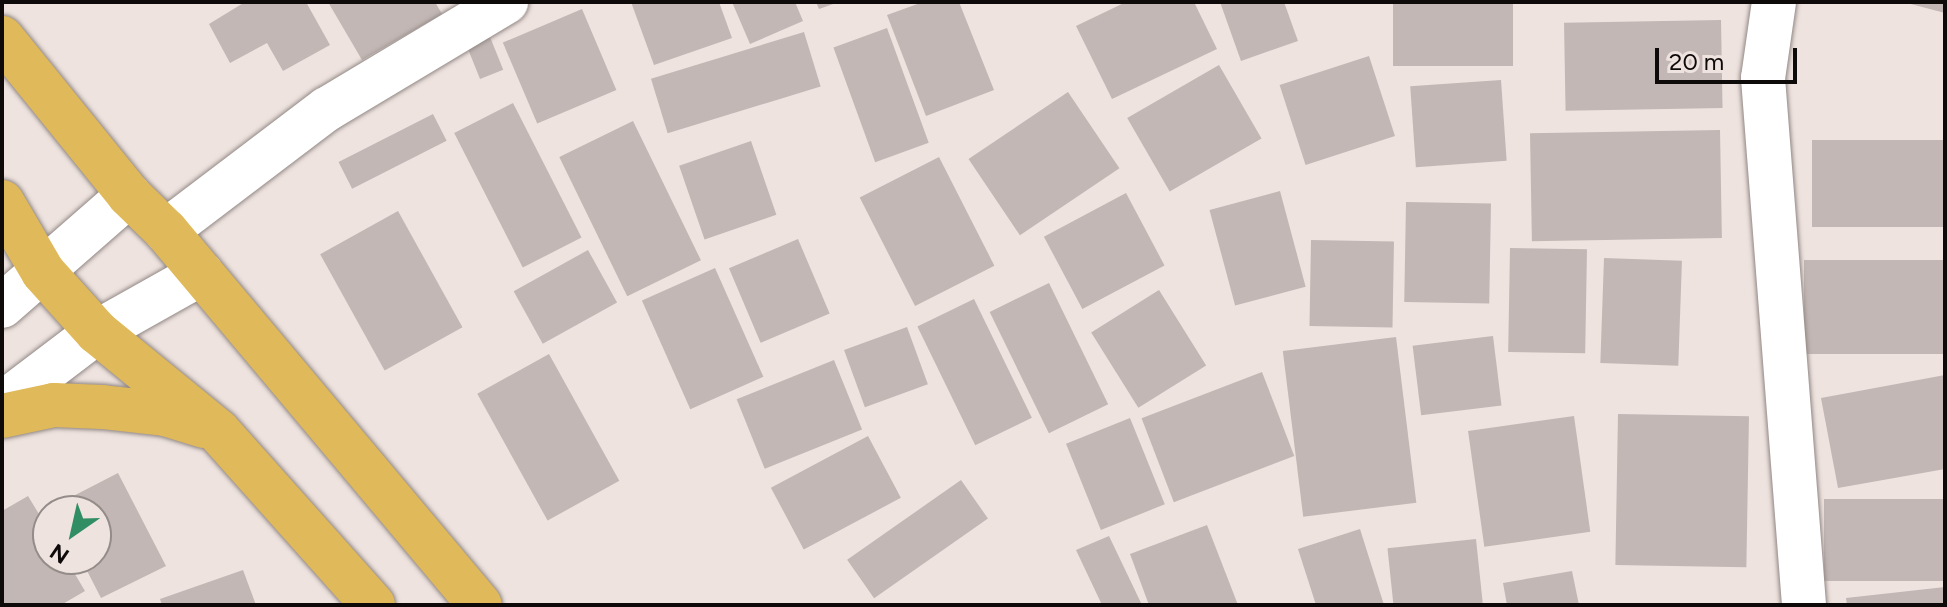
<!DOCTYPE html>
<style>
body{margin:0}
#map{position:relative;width:1947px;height:607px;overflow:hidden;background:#eee3df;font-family:Figtree,sans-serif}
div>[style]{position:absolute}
.building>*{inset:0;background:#c2b7b4;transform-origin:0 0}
.roads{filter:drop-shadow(0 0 2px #918784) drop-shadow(0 0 2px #918784)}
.minor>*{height:44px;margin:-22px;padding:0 22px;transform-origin:22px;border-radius:22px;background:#fff}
.tertiary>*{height:44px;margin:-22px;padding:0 22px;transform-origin:22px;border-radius:22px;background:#fff}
.trunk>*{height:44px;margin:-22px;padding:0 22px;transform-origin:22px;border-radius:22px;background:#e0ba5a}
span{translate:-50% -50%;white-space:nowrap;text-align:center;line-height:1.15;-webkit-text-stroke:7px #eee3df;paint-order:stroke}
.frame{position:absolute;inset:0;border:4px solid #0e0a09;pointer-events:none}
.north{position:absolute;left:32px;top:495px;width:80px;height:80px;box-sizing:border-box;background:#eee3df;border:2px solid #948c89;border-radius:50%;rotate:214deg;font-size:22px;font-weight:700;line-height:32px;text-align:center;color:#0e0a09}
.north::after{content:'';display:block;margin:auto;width:28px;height:36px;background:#318d64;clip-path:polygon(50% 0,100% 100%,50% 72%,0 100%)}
.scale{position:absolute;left:1655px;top:48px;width:142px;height:36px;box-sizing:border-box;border:4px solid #0e0a09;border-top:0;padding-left:10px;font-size:24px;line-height:28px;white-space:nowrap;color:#0e0a09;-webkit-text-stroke:6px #eee3df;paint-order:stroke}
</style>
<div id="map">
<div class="building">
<i style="clip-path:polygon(245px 2px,306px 2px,330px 45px,283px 71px,267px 43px,230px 63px,209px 24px)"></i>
<i style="clip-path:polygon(328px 2px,435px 2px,442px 14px,362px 60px)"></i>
<i style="clip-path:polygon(631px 2px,719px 2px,732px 38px,654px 65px)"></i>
<i style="clip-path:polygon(732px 2px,795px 2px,803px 21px,750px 44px)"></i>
<i style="clip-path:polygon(816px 2px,839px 2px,819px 9px)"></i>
<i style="clip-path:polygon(923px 2px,959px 2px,994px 90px,926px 116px,887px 15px)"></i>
<i style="clip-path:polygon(1126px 2px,1194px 2px,1217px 49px,1112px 99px,1076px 26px)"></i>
<i style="clip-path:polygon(1220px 2px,1284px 2px,1298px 41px,1241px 61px)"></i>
<i style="left:1393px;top:2px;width:120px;height:64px"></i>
<i style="clip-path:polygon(1908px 2px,1945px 2px,1945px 13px,1907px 3px)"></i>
<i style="left:582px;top:9px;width:88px;height:86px;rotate:67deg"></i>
<i style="left:1721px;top:20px;width:88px;height:157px;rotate:89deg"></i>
<i style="left:486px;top:27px;width:46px;height:25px;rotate:68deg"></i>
<i style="left:887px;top:28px;width:122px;height:57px;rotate:70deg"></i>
<i style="left:804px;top:32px;width:57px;height:160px;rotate:73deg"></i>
<i style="left:1369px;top:56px;width:84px;height:94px;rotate:72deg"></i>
<i style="left:1219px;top:65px;width:85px;height:106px;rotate:60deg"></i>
<i style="left:1501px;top:80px;width:81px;height:91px;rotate:86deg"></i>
<i style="left:1068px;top:92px;width:92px;height:120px;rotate:56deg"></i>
<i style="left:513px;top:103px;width:151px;height:66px;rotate:63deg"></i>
<i style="left:433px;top:114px;width:30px;height:106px;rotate:63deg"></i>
<i style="left:633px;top:121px;width:155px;height:82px;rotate:64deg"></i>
<i style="left:1720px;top:130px;width:108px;height:190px;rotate:89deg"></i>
<i style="left:1945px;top:140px;width:87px;height:133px;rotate:90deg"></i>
<i style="left:751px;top:141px;width:78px;height:76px;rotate:71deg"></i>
<i style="left:939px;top:157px;width:122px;height:89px;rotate:63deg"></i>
<i style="left:1280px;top:191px;width:99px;height:73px;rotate:75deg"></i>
<i style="left:1126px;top:193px;width:82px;height:93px;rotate:62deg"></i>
<i style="left:1406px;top:202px;width:85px;height:100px;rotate:1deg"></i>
<i style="left:398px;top:211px;width:133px;height:89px;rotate:61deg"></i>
<i style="left:798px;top:239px;width:81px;height:75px;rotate:67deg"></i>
<i style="left:1311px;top:240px;width:83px;height:86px;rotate:1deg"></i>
<i style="left:1510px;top:248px;width:77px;height:104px;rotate:1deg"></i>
<i style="left:588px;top:250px;width:60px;height:85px;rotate:61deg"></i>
<i style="left:1604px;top:258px;width:78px;height:105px;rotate:2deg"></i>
<i style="left:1945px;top:260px;width:94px;height:141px;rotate:90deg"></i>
<i style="left:715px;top:268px;width:119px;height:80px;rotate:66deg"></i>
<i style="left:1049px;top:283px;width:135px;height:66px;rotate:64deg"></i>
<i style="left:1159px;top:290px;width:89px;height:80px;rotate:58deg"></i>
<i style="left:974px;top:299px;width:132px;height:63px;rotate:64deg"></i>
<i style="left:907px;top:327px;width:61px;height:67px;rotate:70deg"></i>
<i style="left:1493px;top:336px;width:70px;height:81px;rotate:83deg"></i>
<i style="left:1396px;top:337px;width:167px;height:114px;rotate:83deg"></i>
<i style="left:549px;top:354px;width:145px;height:82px;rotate:61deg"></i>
<i style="left:834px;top:360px;width:75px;height:105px;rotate:68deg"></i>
<i style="left:1262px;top:372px;width:90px;height:129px;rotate:69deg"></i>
<i style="clip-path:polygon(1945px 375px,1945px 469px,1838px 488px,1821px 398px)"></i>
<i style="left:1618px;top:414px;width:131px;height:151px;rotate:1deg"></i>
<i style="left:1574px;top:416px;width:117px;height:107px;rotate:82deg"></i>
<i style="left:1130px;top:418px;width:93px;height:69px;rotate:68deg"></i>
<i style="left:868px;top:436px;width:70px;height:110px;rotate:62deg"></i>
<i style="clip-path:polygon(118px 473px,166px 566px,101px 598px,81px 559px,96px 559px,96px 511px,57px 511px,54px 506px)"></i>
<i style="left:961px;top:480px;width:47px;height:139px;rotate:55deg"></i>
<i style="clip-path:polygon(28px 496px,48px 529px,48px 559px,66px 559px,85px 591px,61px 605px,2px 605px,2px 511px)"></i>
<i style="left:1945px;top:499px;width:82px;height:121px;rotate:90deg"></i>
<i style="clip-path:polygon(1207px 525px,1238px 605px,1149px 605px,1130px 554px)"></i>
<i style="clip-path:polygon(1360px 529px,1384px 605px,1316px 605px,1298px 549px)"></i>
<i style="clip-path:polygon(1109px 536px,1142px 605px,1102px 605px,1076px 550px)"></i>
<i style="left:1476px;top:539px;width:64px;height:89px;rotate:84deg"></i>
<i style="clip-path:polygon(243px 570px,256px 605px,162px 605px,160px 599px)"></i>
<i style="clip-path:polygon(1572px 571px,1579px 605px,1507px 605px,1503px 583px)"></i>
<i style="clip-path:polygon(1945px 587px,1945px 605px,1847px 605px,1846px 598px)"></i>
</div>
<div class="roads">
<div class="minor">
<i style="left:1774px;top:2px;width:77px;rotate:98.2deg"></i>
<i style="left:1763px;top:78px;width:529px;rotate:85.55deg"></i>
<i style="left:166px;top:231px;width:202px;rotate:-37.2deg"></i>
<i style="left:327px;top:109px;width:209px;rotate:-30.9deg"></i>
</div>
<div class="tertiary">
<i style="left:2px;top:306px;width:169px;rotate:-41.2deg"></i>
<i style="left:2px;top:404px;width:119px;rotate:-37.2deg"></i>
<i style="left:97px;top:332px;width:120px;rotate:-29.3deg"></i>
</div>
<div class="trunk">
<i style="left:2px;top:38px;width:202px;rotate:51deg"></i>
<i style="left:129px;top:195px;width:52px;rotate:44.2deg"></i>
<i style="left:166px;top:231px;width:488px;rotate:50deg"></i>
<i style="left:2px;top:202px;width:81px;rotate:59.6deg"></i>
<i style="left:43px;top:272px;width:81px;rotate:48deg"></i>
<i style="left:97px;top:332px;width:156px;rotate:39.3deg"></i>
<i style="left:218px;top:431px;width:233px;rotate:48.3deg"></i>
<i style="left:2px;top:416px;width:53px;rotate:-11.9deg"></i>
<i style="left:54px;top:405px;width:48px;rotate:2.4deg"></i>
<i style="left:102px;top:407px;width:63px;rotate:6.3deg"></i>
<i style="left:165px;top:414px;width:41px;rotate:17.1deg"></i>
</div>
</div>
<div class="frame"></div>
<div class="north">N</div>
<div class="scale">20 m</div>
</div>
